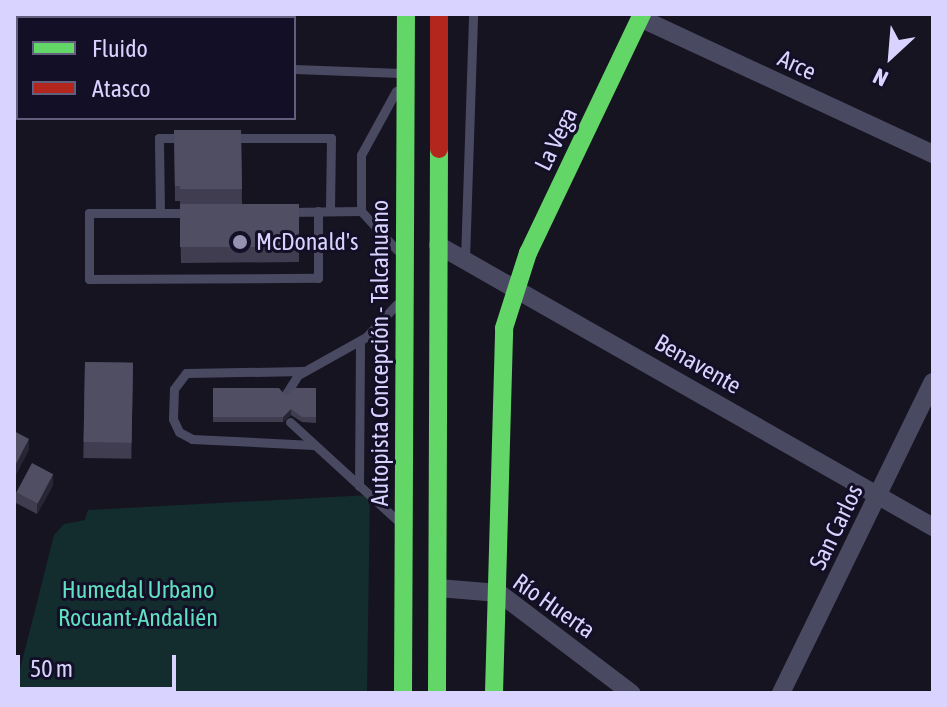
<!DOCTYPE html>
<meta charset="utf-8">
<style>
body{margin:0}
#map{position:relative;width:947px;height:707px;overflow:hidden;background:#161421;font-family:"Asap Condensed",sans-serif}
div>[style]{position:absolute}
.green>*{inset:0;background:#132c2d}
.lane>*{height:9px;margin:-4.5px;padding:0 4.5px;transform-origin:4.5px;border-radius:4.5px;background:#4a4962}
.street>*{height:18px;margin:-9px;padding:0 9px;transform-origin:9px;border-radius:9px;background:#4a4962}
.fast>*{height:18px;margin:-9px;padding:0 9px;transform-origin:9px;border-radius:9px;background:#63d668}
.jam>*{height:18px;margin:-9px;padding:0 9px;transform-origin:9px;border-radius:9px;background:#b3261e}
.wall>*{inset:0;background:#403d50;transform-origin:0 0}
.shaded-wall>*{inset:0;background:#282635}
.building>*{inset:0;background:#504e63;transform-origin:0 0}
.dots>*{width:22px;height:22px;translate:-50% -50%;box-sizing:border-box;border:4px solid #130f26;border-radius:50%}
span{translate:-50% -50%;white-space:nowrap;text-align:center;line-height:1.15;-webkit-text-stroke:6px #130f26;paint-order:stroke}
.street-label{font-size:24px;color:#d9d4ff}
.poi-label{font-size:24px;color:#d9d4ff}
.left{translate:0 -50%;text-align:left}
.park-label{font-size:24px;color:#5fe0c0}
.frame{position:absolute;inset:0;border:16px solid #d9d4ff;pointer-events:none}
.legend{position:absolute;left:16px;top:16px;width:280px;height:104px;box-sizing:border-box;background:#130f26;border:2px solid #625e7d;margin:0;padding:10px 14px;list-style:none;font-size:24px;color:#d9d4ff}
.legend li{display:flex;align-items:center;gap:16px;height:40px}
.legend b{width:40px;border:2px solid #625e7d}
.north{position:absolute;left:851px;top:16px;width:80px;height:80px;-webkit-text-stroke:6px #130f26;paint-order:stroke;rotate:206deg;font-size:22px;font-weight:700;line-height:32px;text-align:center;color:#d9d4ff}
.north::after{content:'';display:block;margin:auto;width:28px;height:36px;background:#d9d4ff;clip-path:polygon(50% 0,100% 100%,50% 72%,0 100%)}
.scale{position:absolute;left:16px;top:655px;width:160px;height:36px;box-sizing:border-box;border:4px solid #d9d4ff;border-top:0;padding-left:10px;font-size:24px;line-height:28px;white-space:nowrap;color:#d9d4ff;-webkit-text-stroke:6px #130f26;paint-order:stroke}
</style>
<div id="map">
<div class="green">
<i style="clip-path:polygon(370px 495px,367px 693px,14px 693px,54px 535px,64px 524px,85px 520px,88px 510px)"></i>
</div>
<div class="lane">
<i style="left:294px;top:69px;width:107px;rotate:2.1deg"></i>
<i style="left:396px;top:91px;width:73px;rotate:118.7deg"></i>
<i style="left:361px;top:155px;width:56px;rotate:90deg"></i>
<i style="left:361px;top:211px;width:53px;rotate:47.3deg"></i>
<i style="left:232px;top:138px;width:99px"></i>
<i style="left:331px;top:138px;width:73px;rotate:90.8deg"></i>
<i style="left:288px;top:212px;width:73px;rotate:-0.8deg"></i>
<i style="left:160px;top:213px;width:75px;rotate:-90.8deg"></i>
<i style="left:159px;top:138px;width:26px"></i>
<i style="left:190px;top:213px;width:101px;rotate:180deg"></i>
<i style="left:89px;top:213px;width:66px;rotate:90deg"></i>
<i style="left:89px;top:279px;width:229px;rotate:-0.3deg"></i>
<i style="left:318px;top:278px;width:67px;rotate:-90deg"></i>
<i style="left:465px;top:259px;width:245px;rotate:-88.1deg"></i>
<i style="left:304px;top:371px;width:118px;rotate:179deg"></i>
<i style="left:186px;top:373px;width:20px;rotate:127deg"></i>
<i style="left:174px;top:389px;width:30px;rotate:92deg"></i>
<i style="left:173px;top:419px;width:14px;rotate:65deg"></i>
<i style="left:179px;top:432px;width:15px;rotate:28deg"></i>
<i style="left:192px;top:439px;width:121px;rotate:2.8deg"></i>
<i style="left:286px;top:394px;width:22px;rotate:-58deg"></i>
<i style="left:298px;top:375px;width:78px;rotate:-29.2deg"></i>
<i style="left:366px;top:337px;width:45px;rotate:-46.8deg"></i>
<i style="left:290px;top:422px;width:145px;rotate:42.5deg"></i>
<i style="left:359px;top:486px;width:145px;rotate:-89.6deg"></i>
</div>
<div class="street">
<i style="left:640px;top:18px;width:323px;rotate:24.9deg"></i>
<i style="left:438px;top:245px;width:570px;rotate:29.67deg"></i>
<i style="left:438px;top:588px;width:61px;rotate:4.7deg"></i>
<i style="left:499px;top:593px;width:166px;rotate:37.1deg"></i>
<i style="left:781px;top:693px;width:346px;rotate:-64deg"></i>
</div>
<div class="fast">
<i style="left:403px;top:693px;width:679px;rotate:-89.75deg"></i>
<i style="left:437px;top:693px;width:544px;rotate:-89.79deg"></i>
<i style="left:494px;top:693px;width:365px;rotate:-88.4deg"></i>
<i style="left:504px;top:328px;width:79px;rotate:-72.3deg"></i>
<i style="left:528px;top:253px;width:265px;rotate:-64.5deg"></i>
</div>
<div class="jam">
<i style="left:439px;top:149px;width:135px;rotate:-90deg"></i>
</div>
<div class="wall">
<i style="clip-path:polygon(174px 130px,241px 130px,242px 204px,299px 205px,299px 262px,181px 263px,180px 201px,175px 201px)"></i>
<i style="left:85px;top:362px;width:48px;height:96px;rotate:1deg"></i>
<i style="clip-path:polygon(213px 388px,286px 396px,316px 388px,316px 423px,302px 422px,291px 415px,283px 422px,213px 422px)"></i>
<i style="clip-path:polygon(53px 485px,37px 514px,16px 503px,16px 492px)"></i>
</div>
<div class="shaded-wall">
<i style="clip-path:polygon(291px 409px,291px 415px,283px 422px,283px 417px)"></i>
<i style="clip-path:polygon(29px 439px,29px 450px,15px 477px,15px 466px)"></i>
<i style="clip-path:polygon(53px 474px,53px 485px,37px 514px,37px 503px)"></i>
</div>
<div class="building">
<i style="clip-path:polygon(174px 130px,241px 130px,242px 189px,180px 189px,180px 186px,175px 186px)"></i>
<i style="left:180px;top:204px;width:119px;height:43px"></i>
<i style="left:85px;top:362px;width:48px;height:80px;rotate:1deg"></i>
<i style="clip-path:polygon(213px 388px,279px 388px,286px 396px,295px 388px,316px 388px,316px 417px,302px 417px,291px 409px,283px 417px,213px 417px)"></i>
<i style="clip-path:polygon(14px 431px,29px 439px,15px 466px,14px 466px)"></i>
<i style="left:32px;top:463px;width:24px;height:33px;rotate:28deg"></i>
</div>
<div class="dots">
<i style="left:240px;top:242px;background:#9591b1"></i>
</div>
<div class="street-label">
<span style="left:797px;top:65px;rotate:25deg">Arce</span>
<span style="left:556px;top:139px;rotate:-64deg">La Vega</span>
<span style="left:380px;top:353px;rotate:-90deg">Autopista Concepción - Talcahuano</span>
<span style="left:698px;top:364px;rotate:30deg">Benavente</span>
<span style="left:836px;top:527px;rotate:-64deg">San Carlos</span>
<span style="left:554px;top:606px;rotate:35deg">Río Huerta</span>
</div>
<div class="poi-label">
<span class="left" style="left:256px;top:242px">McDonald's</span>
</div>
<div class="park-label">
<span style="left:138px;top:604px">Humedal Urbano<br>Rocuant-Andalién</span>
</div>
<div class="frame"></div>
<ul class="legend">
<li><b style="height:10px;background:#63d668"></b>Fluido</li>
<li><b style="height:10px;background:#b3261e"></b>Atasco</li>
</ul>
<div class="north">N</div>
<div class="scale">50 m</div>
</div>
